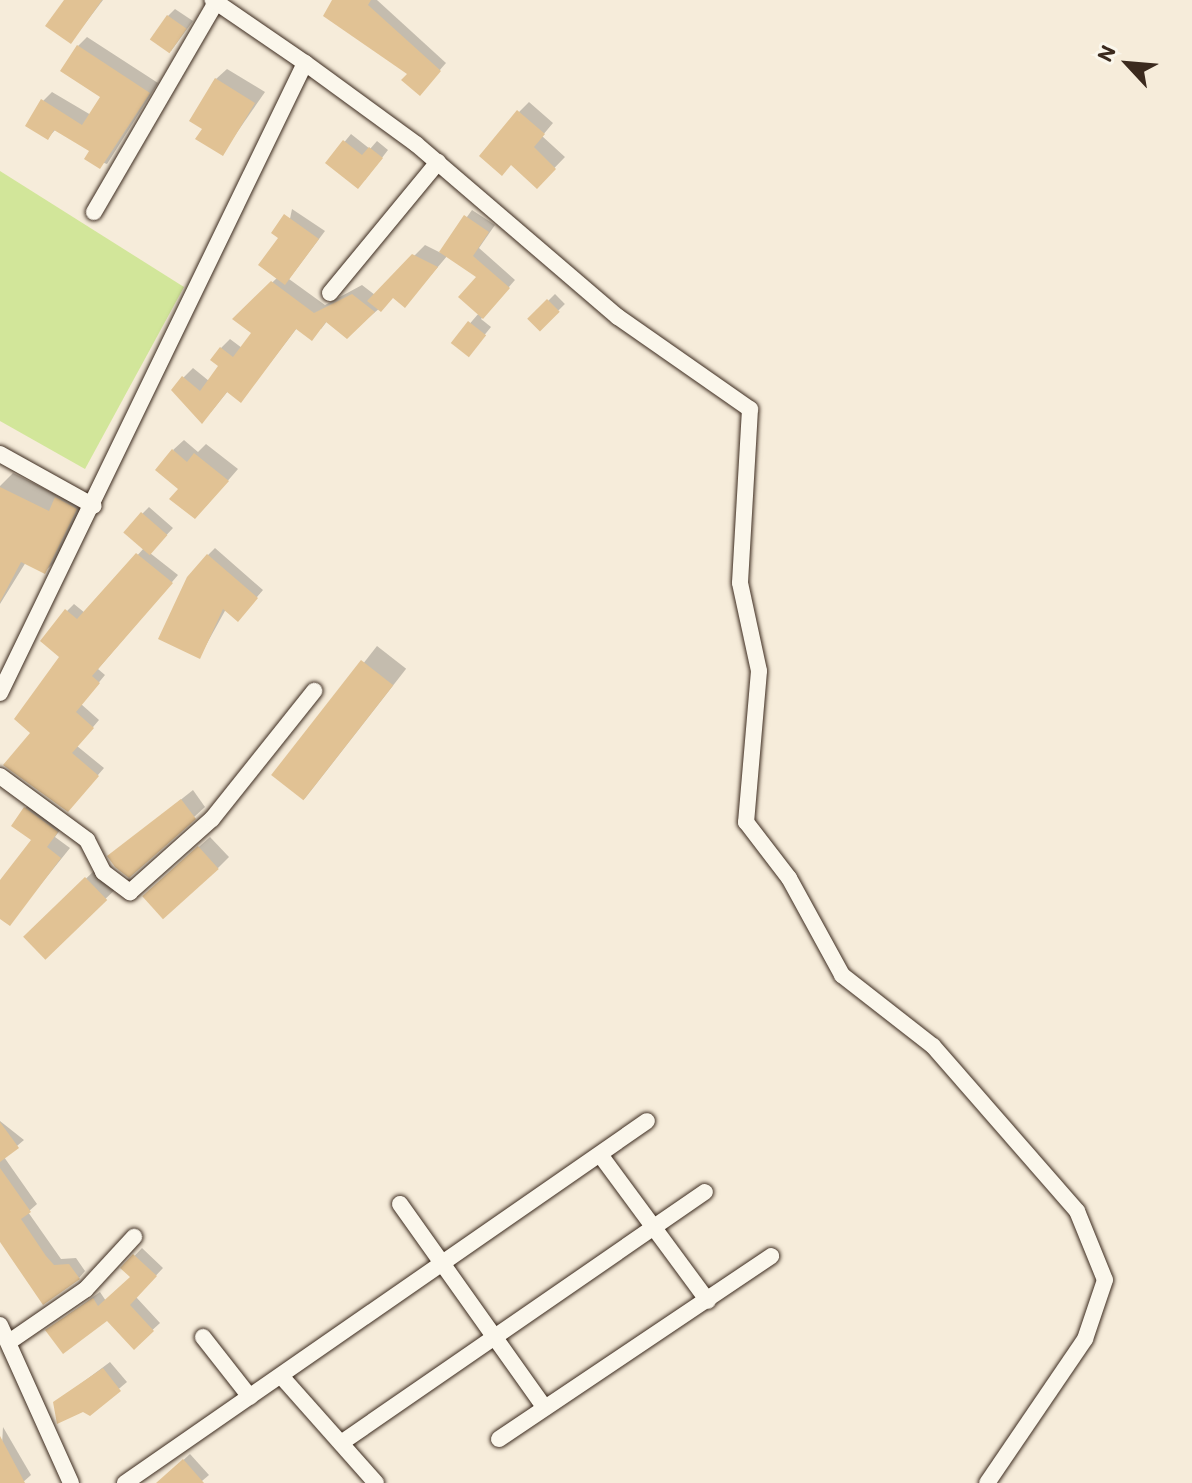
<!DOCTYPE html>
<style>
body{margin:0}
#map{position:relative;width:1192px;height:1483px;overflow:hidden;background:#f6ecda;font-family:Itim,sans-serif}
div>[style]{position:absolute}
.green>*{inset:0;background:#d2e69a}
.shadow>*{inset:0;background:#0003;transform-origin:0 0}
.building>*{inset:0;background:#e1c294;transform-origin:0 0}
.roads{filter:drop-shadow(0 0 2px #3b2a1e) drop-shadow(0 0 2px #3b2a1e)}
.street>*{height:16px;margin:-8px;padding:0 8px;transform-origin:8px;border-radius:8px;background:#fbf7ec}
span{translate:-50% -50%;white-space:nowrap;text-align:center;line-height:1.15;-webkit-text-stroke:7px #fbf7ec;paint-order:stroke}
.north{position:absolute;left:1088px;top:24px;width:80px;height:80px;-webkit-text-stroke:6px #fbf7ec;paint-order:stroke;rotate:296deg;font-size:22px;font-weight:700;line-height:32px;text-align:center;color:#3b2a1e}
.north::after{content:'';display:block;margin:auto;width:28px;height:36px;background:#3b2a1e;clip-path:polygon(50% 0,100% 100%,50% 72%,0 100%)}
</style>
<div id="map">
<div class="green">
<i style="clip-path:polygon(0 171px,184px 287px,85px 469px,0 421px)"></i>
</div>
<div class="shadow">
<i style="clip-path:polygon(67px 0,103px 0,71px 42px)"></i>
<i style="clip-path:polygon(334px 0,377px 0,446px 63px,426px 86px)"></i>
<i style="clip-path:polygon(175px 9px,193px 21px,171px 51px,168px 16px)"></i>
<i style="clip-path:polygon(87px 37px,158px 83px,107px 164px,87px 157px,91px 151px,56px 129px,48px 138px,43px 101px,52px 92px,91px 115px,102px 96px,78px 46px)"></i>
<i style="clip-path:polygon(227px 69px,265px 92px,222px 154px,204px 129px,216px 79px)"></i>
<i style="clip-path:polygon(529px 102px,553px 123px,542px 136px,565px 157px,537px 186px,511px 163px,519px 112px)"></i>
<i style="clip-path:polygon(351px 134px,370px 149px,377px 141px,388px 150px,365px 180px,328px 162px)"></i>
<i style="clip-path:polygon(292px 209px,325px 231px,289px 279px,325px 305px,362px 285px,375px 295px,425px 245px,441px 253px,472px 210px,495px 225px,479px 248px,515px 280px,481px 319px,491px 327px,473px 349px,453px 343px,479px 313px,479px 276px,448px 255px,415px 294px,394px 296px,347px 336px,328px 320px,321px 329px,297px 328px,241px 401px,228px 391px,211px 412px,183px 378px,193px 368px,209px 381px,221px 365px,221px 348px,230px 339px,242px 348px,254px 332px,235px 318px,278px 277px)"></i>
<i style="left:555px;top:294px;width:14px;height:35px;rotate:45deg"></i>
<i style="clip-path:polygon(184px 440px,198px 452px,206px 444px,238px 469px,206px 506px,173px 450px)"></i>
<i style="clip-path:polygon(13px 473px,59px 496px,71px 485px,89px 495px,59px 558px,45px 571px,26px 562px,0 604px,0 486px)"></i>
<i style="clip-path:polygon(149px 507px,173px 528px,150px 553px,178px 575px,98px 669px,105px 675px,81px 704px,99px 720px,77px 746px,104px 768px,74px 803px,33px 732px,62px 657px,67px 611px,74px 604px,85px 613px,144px 548px,142px 514px)"></i>
<i style="clip-path:polygon(215px 548px,263px 590px,244px 612px,226px 609px,200px 656px,208px 555px)"></i>
<i style="left:377px;top:646px;width:37px;height:165px;rotate:38deg"></i>
<i style="clip-path:polygon(193px 790px,205px 807px,194px 817px,110px 856px)"></i>
<i style="clip-path:polygon(35px 799px,66px 822px,55px 837px,70px 848px,9px 924px,0 916px,0 884px,34px 839px,25px 808px)"></i>
<i style="clip-path:polygon(210px 837px,229px 857px,218px 868px,156px 885px)"></i>
<i style="left:97px;top:868px;width:28px;height:98px;rotate:46deg"></i>
<i style="clip-path:polygon(0 1121px,24px 1140px,4px 1157px,37px 1204px,28px 1212px,61px 1259px,76px 1258px,85px 1271px,79px 1278px,0 1239px)"></i>
<i style="clip-path:polygon(142px 1248px,163px 1268px,136px 1297px,160px 1323px,134px 1347px,107px 1318px,55px 1324px,100px 1292px,106px 1301px,132px 1277px,123px 1268px)"></i>
<i style="clip-path:polygon(110px 1362px,127px 1382px,89px 1414px,83px 1409px,58px 1421px,55px 1403px)"></i>
<i style="clip-path:polygon(3px 1427px,31px 1475px,22px 1483px,0 1480px)"></i>
<i style="clip-path:polygon(190px 1454px,209px 1475px,202px 1481px,158px 1483px)"></i>
</div>
<div class="building">
<i style="clip-path:polygon(64px 0,102px 0,71px 44px,45px 26px)"></i>
<i style="clip-path:polygon(332px 0,371px 0,368px 5px,441px 71px,420px 96px,401px 80px,407px 74px,323px 16px)"></i>
<i style="left:167px;top:15px;width:24px;height:30px;rotate:35deg"></i>
<i style="clip-path:polygon(77px 45px,150px 93px,100px 169px,84px 159px,89px 151px,54px 130px,48px 140px,25px 126px,41px 99px,82px 125px,100px 97px,60px 71px)"></i>
<i style="clip-path:polygon(215px 78px,255px 103px,223px 156px,195px 139px,202px 129px,189px 121px)"></i>
<i style="clip-path:polygon(517px 110px,545px 134px,534px 147px,556px 169px,537px 189px,511px 165px,502px 176px,479px 156px)"></i>
<i style="clip-path:polygon(343px 140px,362px 155px,369px 147px,383px 158px,358px 189px,325px 163px)"></i>
<i style="clip-path:polygon(284px 214px,319px 239px,285px 285px,258px 265px,278px 238px,271px 233px)"></i>
<i style="clip-path:polygon(464px 215px,489px 232px,473px 256px,510px 288px,483px 319px,458px 297px,476px 277px,439px 252px)"></i>
<i style="clip-path:polygon(412px 254px,438px 267px,405px 308px,393px 298px,381px 312px,367px 301px)"></i>
<i style="clip-path:polygon(271px 281px,314px 313px,352px 294px,375px 312px,347px 339px,326px 322px,312px 341px,296px 329px,241px 403px,227px 392px,202px 424px,171px 390px,182px 376px,200px 391px,218px 366px,210px 360px,220px 347px,233px 357px,251px 333px,232px 319px)"></i>
<i style="left:547px;top:299px;width:18px;height:28px;rotate:45deg"></i>
<i style="left:468px;top:321px;width:23px;height:28px;rotate:38deg"></i>
<i style="clip-path:polygon(172px 449px,187px 462px,194px 453px,229px 481px,195px 519px,169px 499px,178px 489px,155px 470px)"></i>
<i style="clip-path:polygon(0 487px,49px 511px,55px 497px,77px 509px,45px 574px,21px 562px,0 602px)"></i>
<i style="left:141px;top:512px;width:35px;height:27px;rotate:41deg"></i>
<i style="clip-path:polygon(136px 553px,173px 583px,92px 676px,100px 683px,76px 712px,94px 728px,72px 753px,99px 776px,68px 812px,3px 765px,30px 733px,14px 719px,59px 657px,40px 641px,65px 609px,77px 619px)"></i>
<i style="clip-path:polygon(207px 554px,258px 598px,238px 622px,223px 609px,200px 659px,158px 639px,187px 577px)"></i>
<i style="left:361px;top:660px;width:41px;height:146px;rotate:38deg"></i>
<i style="clip-path:polygon(181px 799px,196px 819px,129px 878px,115px 867px,107px 856px)"></i>
<i style="clip-path:polygon(24px 807px,58px 832px,47px 847px,61px 858px,10px 926px,0 919px,0 880px,31px 840px,11px 826px)"></i>
<i style="left:198px;top:846px;width:31px;height:75px;rotate:48deg"></i>
<i style="left:85px;top:877px;width:32px;height:86px;rotate:46deg"></i>
<i style="clip-path:polygon(0 1122px,19px 1148px,0 1162px)"></i>
<i style="clip-path:polygon(0 1168px,31px 1212px,21px 1219px,46px 1256px,54px 1265px,69px 1264px,80px 1279px,43px 1305px,0 1242px)"></i>
<i style="clip-path:polygon(133px 1254px,157px 1276px,130px 1305px,154px 1331px,134px 1350px,107px 1321px,63px 1354px,45px 1330px,93px 1298px,98px 1306px,130px 1277px,120px 1268px)"></i>
<i style="clip-path:polygon(103px 1368px,121px 1391px,90px 1416px,83px 1412px,57px 1424px,53px 1402px)"></i>
<i style="clip-path:polygon(0 1436px,25px 1483px,0 1483px)"></i>
<i style="clip-path:polygon(183px 1459px,204px 1483px,156px 1483px)"></i>
</div>
<div class="roads">
<div class="street">
<i style="left:305px;top:63px;width:137px;rotate:36.1deg"></i>
<i style="left:416px;top:144px;width:266px;rotate:40.6deg"></i>
<i style="left:618px;top:317px;width:161px;rotate:34.9deg"></i>
<i style="left:750px;top:409px;width:174px;rotate:93.3deg"></i>
<i style="left:740px;top:583px;width:90px;rotate:77.8deg"></i>
<i style="left:759px;top:671px;width:152px;rotate:94.9deg"></i>
<i style="left:746px;top:822px;width:71px;rotate:52.5deg"></i>
<i style="left:789px;top:878px;width:111px;rotate:61.3deg"></i>
<i style="left:842px;top:975px;width:115px;rotate:38deg"></i>
<i style="left:933px;top:1046px;width:219px;rotate:48.9deg"></i>
<i style="left:1077px;top:1211px;width:74px;rotate:67.9deg"></i>
<i style="left:1105px;top:1280px;width:62px;rotate:108.7deg"></i>
<i style="left:1085px;top:1339px;width:174px;rotate:124.2deg"></i>
<i style="left:94px;top:212px;width:243px;rotate:-59.8deg"></i>
<i style="left:330px;top:293px;width:170px;rotate:-50.5deg"></i>
<i style="left:0;top:454px;width:107px;rotate:29deg"></i>
<i style="left:0;top:693px;width:700px;rotate:-64.17deg"></i>
<i style="left:305px;top:63px;width:112px;rotate:-145.6deg"></i>
<i style="left:0;top:776px;width:108px;rotate:36.3deg"></i>
<i style="left:87px;top:840px;width:36px;rotate:63deg"></i>
<i style="left:103px;top:872px;width:34px;rotate:37deg"></i>
<i style="left:130px;top:892px;width:110px;rotate:-41.7deg"></i>
<i style="left:212px;top:819px;width:164px;rotate:-51.4deg"></i>
<i style="left:601px;top:1156px;width:180px;rotate:53.6deg"></i>
<i style="left:400px;top:1204px;width:250px;rotate:54.6deg"></i>
<i style="left:0;top:1325px;width:173px;rotate:65.8deg"></i>
<i style="left:203px;top:1337px;width:76px;rotate:51.9deg"></i>
<i style="left:9px;top:1342px;width:93px;rotate:-34.5deg"></i>
<i style="left:86px;top:1289px;width:71px;rotate:-47.3deg"></i>
<i style="left:281px;top:1376px;width:143px;rotate:48.4deg"></i>
<i style="left:499px;top:1439px;width:328px;rotate:-33.9deg"></i>
<i style="left:341px;top:1443px;width:442px;rotate:-34.6deg"></i>
<i style="left:125px;top:1483px;width:635px;rotate:-34.74deg"></i>
</div>
</div>
<div class="north">N</div>
</div>
